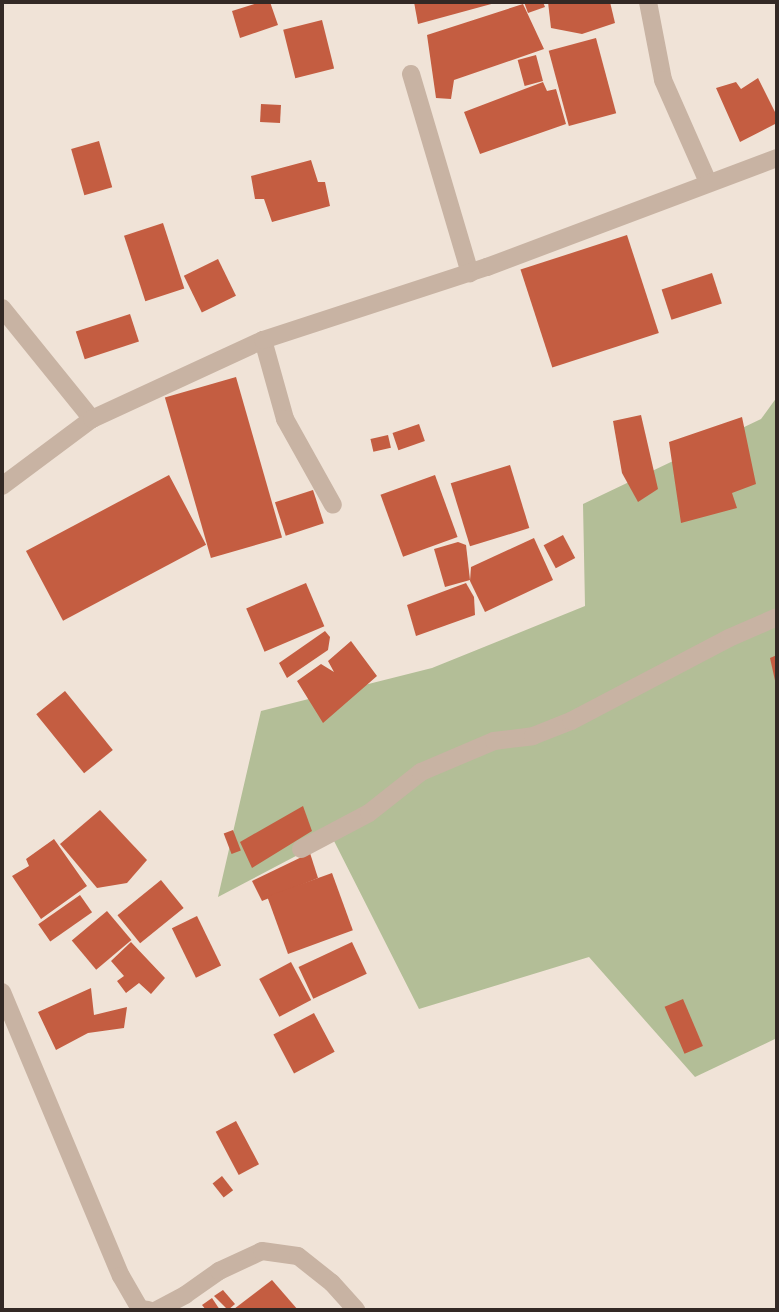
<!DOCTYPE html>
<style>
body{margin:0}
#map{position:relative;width:779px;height:1312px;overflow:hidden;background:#f0e3d7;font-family:"Sofia Sans Condensed",sans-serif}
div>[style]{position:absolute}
.green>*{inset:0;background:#b3be97}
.building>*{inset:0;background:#c45d41;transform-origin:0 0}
.street>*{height:18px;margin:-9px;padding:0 9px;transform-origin:9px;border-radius:9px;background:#c8b3a3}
span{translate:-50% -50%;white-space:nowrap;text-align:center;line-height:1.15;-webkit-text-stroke:6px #f8eee3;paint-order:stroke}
.frame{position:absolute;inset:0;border:4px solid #332925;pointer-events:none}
</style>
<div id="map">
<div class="green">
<i style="clip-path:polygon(777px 397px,777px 1038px,695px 1077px,589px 957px,419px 1009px,332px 837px,218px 897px,261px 711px,432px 668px,585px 606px,583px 504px,761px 419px)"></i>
</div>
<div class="building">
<i style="clip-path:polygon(261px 2px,270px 2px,278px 25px,240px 38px,232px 11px)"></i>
<i style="clip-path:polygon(414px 2px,495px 2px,495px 3px,418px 24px)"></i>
<i style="clip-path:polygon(524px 2px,543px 2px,545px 7px,528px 13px)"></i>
<i style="clip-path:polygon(548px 2px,610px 2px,615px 23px,582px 34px,551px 28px)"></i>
<i style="clip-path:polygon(523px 4px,544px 49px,454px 80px,451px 99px,436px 98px,427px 35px)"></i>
<i style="left:322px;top:20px;width:50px;height:40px;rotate:76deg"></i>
<i style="left:596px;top:38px;width:78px;height:49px;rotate:75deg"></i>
<i style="left:536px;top:55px;width:27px;height:19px;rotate:75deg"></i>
<i style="clip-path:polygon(758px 78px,777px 116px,777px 123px,740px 142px,716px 88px,736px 82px,741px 89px)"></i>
<i style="clip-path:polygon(543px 82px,547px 91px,556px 89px,566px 124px,480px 154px,464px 112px)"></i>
<i style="left:261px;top:104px;width:20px;height:18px;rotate:3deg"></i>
<i style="left:99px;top:141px;width:48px;height:29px;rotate:74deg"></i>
<i style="clip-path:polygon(311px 160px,318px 182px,325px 182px,330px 206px,272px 222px,264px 199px,255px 199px,251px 176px)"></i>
<i style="left:163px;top:223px;width:69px;height:41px;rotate:72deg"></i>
<i style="left:627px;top:235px;width:103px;height:112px;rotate:72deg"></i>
<i style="left:218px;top:259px;width:41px;height:38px;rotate:64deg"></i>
<i style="left:712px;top:273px;width:32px;height:53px;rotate:72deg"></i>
<i style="left:130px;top:314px;width:29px;height:57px;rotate:72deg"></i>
<i style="left:236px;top:377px;width:167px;height:74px;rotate:74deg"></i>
<i style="clip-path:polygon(641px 415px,658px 489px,638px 502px,622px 473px,613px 421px)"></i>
<i style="clip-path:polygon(742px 417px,756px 484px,732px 493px,737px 508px,681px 523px,669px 442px)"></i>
<i style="left:419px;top:424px;width:18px;height:28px;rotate:71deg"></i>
<i style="left:388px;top:435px;width:13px;height:18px;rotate:77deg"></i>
<i style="left:510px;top:465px;width:66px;height:62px;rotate:73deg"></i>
<i style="left:169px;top:475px;width:79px;height:162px;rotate:62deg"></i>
<i style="left:435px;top:475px;width:66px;height:58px;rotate:70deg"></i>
<i style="left:313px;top:490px;width:35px;height:40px;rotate:72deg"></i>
<i style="left:563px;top:535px;width:26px;height:22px;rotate:62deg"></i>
<i style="clip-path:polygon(534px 538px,553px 580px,485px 612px,470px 581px,471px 567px)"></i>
<i style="clip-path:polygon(458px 542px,466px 545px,470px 580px,445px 587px,434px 549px)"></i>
<i style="left:306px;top:583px;width:47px;height:65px;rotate:67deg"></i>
<i style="clip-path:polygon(466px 583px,474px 597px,475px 615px,416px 636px,407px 605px)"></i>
<i style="clip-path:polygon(325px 631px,330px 637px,328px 650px,287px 678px,279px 663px)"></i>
<i style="clip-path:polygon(351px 641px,377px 676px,323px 723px,297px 681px,321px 664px,334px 672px,328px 661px)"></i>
<i style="clip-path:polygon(777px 655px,777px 685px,776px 685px,770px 658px)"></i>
<i style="left:65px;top:691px;width:76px;height:37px;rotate:51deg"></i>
<i style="clip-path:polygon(303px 806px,312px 831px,252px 868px,240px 842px)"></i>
<i style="clip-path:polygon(100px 810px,147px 860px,127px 883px,97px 888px,60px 844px)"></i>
<i style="left:233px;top:830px;width:22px;height:10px;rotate:69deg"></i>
<i style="clip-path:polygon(54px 839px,87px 886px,41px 919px,12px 876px,29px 866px,26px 859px)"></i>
<i style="clip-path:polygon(310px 853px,318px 878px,262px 901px,252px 881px)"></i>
<i style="left:332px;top:873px;width:61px;height:69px;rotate:70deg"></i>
<i style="left:161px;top:880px;width:36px;height:56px;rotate:51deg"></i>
<i style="left:80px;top:895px;width:21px;height:51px;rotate:55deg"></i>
<i style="left:107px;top:911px;width:38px;height:46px;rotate:50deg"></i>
<i style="left:197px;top:916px;width:55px;height:28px;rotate:64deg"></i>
<i style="clip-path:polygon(131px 942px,165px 978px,151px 994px,139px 983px,126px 993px,117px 981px,124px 976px,111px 961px)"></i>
<i style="left:352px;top:942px;width:35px;height:59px;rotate:65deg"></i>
<i style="left:291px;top:962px;width:43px;height:36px;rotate:62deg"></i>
<i style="clip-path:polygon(91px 988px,94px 1015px,127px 1007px,124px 1028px,88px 1033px,56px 1050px,38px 1012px)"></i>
<i style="left:683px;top:999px;width:51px;height:20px;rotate:67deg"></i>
<i style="left:314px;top:1013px;width:44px;height:46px;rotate:62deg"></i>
<i style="left:236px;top:1121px;width:49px;height:23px;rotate:62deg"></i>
<i style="left:222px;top:1176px;width:18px;height:12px;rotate:52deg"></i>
<i style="clip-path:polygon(272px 1280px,298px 1310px,234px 1309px)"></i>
<i style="clip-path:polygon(223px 1290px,235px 1304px,228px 1310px,214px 1296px)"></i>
<i style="clip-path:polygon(212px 1298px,220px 1310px,206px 1310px,202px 1305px)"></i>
</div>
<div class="street">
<i style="left:648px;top:2px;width:79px;rotate:79.1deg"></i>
<i style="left:663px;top:80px;width:111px;rotate:66.2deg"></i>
<i style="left:411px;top:74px;width:208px;rotate:73.5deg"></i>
<i style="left:2px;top:308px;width:143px;rotate:51deg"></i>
<i style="left:263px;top:340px;width:82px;rotate:74.4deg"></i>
<i style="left:285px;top:419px;width:98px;rotate:60.8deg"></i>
<i style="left:2px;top:486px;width:112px;rotate:-36.7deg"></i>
<i style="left:92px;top:419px;width:188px;rotate:-24.8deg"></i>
<i style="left:263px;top:340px;width:236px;rotate:-18.1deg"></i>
<i style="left:487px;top:267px;width:310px;rotate:-20.6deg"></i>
<i style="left:301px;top:849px;width:77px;rotate:-27.9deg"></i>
<i style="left:369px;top:813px;width:66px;rotate:-38.3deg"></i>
<i style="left:421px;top:772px;width:79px;rotate:-23deg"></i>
<i style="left:494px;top:741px;width:39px;rotate:-7deg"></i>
<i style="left:533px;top:736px;width:41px;rotate:-21.5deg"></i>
<i style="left:571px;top:721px;width:178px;rotate:-27.7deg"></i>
<i style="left:729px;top:638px;width:52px;rotate:-23.6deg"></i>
<i style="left:2px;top:992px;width:308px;rotate:67.3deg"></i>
<i style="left:121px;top:1276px;width:38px;rotate:60deg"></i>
<i style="left:140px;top:1309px;width:8px;rotate:7deg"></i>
<i style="left:157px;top:1310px;width:32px;rotate:-28deg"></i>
<i style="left:185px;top:1295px;width:42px;rotate:-35.2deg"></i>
<i style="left:219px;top:1271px;width:47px;rotate:-24.9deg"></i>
<i style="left:262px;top:1251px;width:36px;rotate:8deg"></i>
<i style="left:298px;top:1256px;width:43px;rotate:38.5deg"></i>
<i style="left:332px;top:1283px;width:36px;rotate:48deg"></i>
</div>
<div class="frame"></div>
</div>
